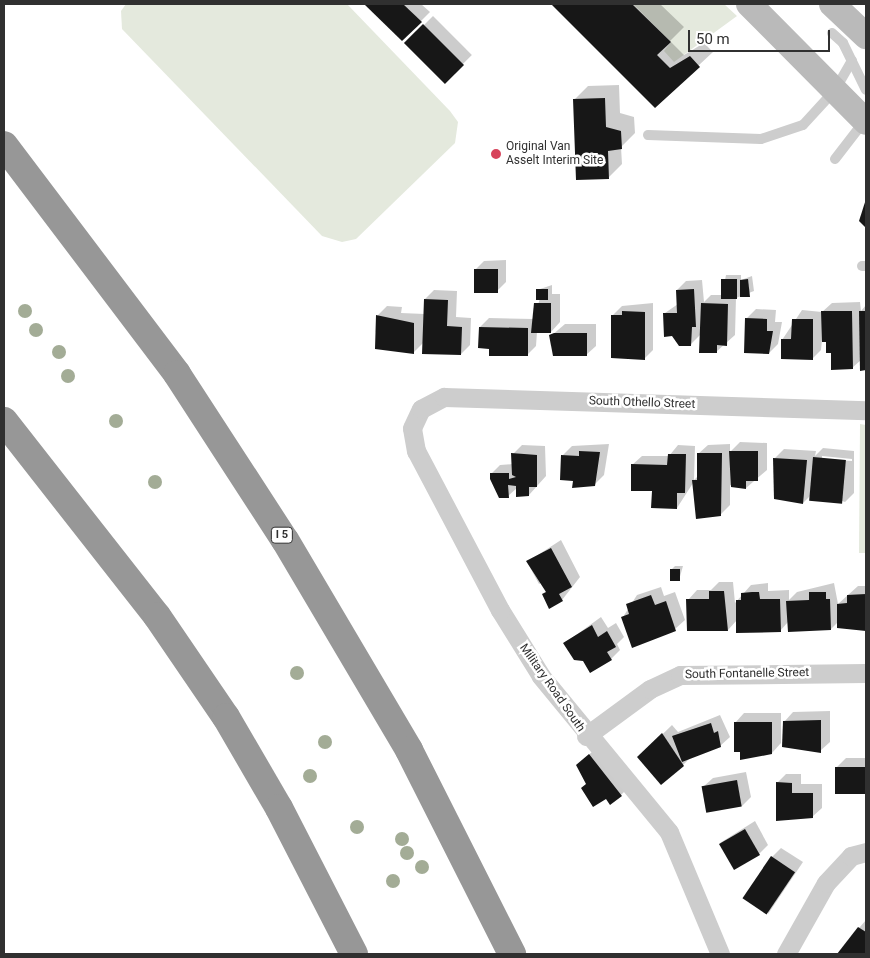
<!DOCTYPE html>
<style>
body{margin:0}
#map{position:relative;width:870px;height:958px;overflow:hidden;background:#fff;font-family:Roboto,sans-serif}
div>[style]{position:absolute}
.green>*{inset:0;background:#e4e9dd}
.shadow>*{inset:0;background:#0003;transform-origin:0 0}
.building>*{inset:0;background:#171717;transform-origin:0 0}
.lane>*{height:10px;margin:-5px;padding:0 5px;transform-origin:5px;border-radius:5px;background:#cdcdcd}
.street>*{height:19px;margin:-9.5px;padding:0 9.5px;transform-origin:9.5px;border-radius:9.5px;background:#cdcdcd}
.secondary>*{height:26px;margin:-13px;padding:0 13px;transform-origin:13px;border-radius:13px;background:#bababa}
.highway>*{height:28px;margin:-14px;padding:0 14px;transform-origin:14px;border-radius:14px;background:#979797}
.trees>*{width:14px;height:14px;margin:-7px;border-radius:50%;background:#a3ac96}
.dots>*{width:14px;height:14px;translate:-50% -50%;box-sizing:border-box;border:2px solid #fff;border-radius:50%}
span{translate:-50% -50%;white-space:nowrap;text-align:center;line-height:1.15;-webkit-text-stroke:5px #fff;paint-order:stroke}
.shield-label span{padding:1px 4px;background:#fff;border:1px solid;border-radius:4px;-webkit-text-stroke-width:0}
.shield-label{font-size:11px;color:#303030;font-weight:700}
.poi-label{font-size:12px;color:#303030}
.left{translate:0 -50%;text-align:left}
.street-label{font-size:12px;color:#303030}
.frame{position:absolute;inset:0;border:5px solid #303030;pointer-events:none}
.scale{position:absolute;left:688px;top:30px;width:142px;height:22px;box-sizing:border-box;border:2px solid #303030;border-top:0;padding-left:6px;font-size:15px;line-height:18px;white-space:nowrap;color:#303030;-webkit-text-stroke:4px #fff;paint-order:stroke}
</style>
<div id="map">
<div class="green">
<i style="clip-path:polygon(126px 4px,347px 4px,450px 111px,458px 122px,455px 143px,356px 239px,342px 242px,322px 236px,122px 29px,121px 11px)"></i>
<i style="clip-path:polygon(633px 4px,724px 4px,737px 16px,674px 62px,664px 51px,671px 42px)"></i>
<i style="clip-path:polygon(860px 424px,866px 425px,866px 553px,859px 553px)"></i>
</div>
<div class="shadow">
<i style="clip-path:polygon(366px 4px,421px 4px,430px 12px,402px 40px)"></i>
<i style="clip-path:polygon(552px 4px,660px 4px,684px 27px,670px 41px,684px 55px,704px 43px,713px 52px,655px 106px)"></i>
<i style="left:433px;top:16px;width:55px;height:39px;rotate:45deg"></i>
<i style="clip-path:polygon(619px 85px,620px 113px,634px 117px,635px 133px,621px 147px,622px 164px,608px 178px,574px 100px,588px 86px)"></i>
<i style="clip-path:polygon(506px 260px,506px 282px,497px 291px,475px 270px,484px 261px)"></i>
<i style="clip-path:polygon(726px 275px,741px 275px,741px 280px,752px 276px,754px 291px,736px 298px,735px 335px,716px 352px,701px 334px,690px 345px,665px 313px,678px 304px,677px 290px,686px 281px,702px 280px,704px 302px,711px 295px,722px 295px)"></i>
<i style="clip-path:polygon(552px 285px,552px 294px,560px 294px,560px 322px,551px 332px,537px 332px,536px 346px,527px 355px,491px 347px,480px 327px,489px 318px,534px 319px,540px 298px,537px 290px)"></i>
<i style="clip-path:polygon(434px 290px,457px 291px,456px 317px,471px 318px,470px 345px,461px 354px,424px 342px,413px 353px,377px 348px,378px 315px,387px 306px,402px 307px,401px 313px,425px 314px,425px 299px)"></i>
<i style="clip-path:polygon(860px 302px,861px 311px,866px 305px,866px 369px,861px 369px,861px 360px,852px 368px,832px 352px,827px 340px,822px 340px,821px 350px,812px 359px,782px 340px,802px 310px,822px 312px,832px 303px)"></i>
<i style="clip-path:polygon(653px 303px,653px 350px,644px 359px,612px 316px,622px 306px)"></i>
<i style="clip-path:polygon(756px 309px,776px 310px,775px 322px,782px 322px,778px 344px,769px 353px,747px 318px)"></i>
<i style="clip-path:polygon(565px 324px,596px 324px,596px 346px,586px 355px,551px 346px,551px 336px)"></i>
<i style="clip-path:polygon(740px 442px,767px 443px,767px 470px,746px 488px,730px 485px,730px 505px,720px 515px,693px 483px,677px 508px,653px 490px,632px 465px,642px 456px,669px 456px,678px 445px,695px 446px,694px 480px,699px 475px,698px 454px,708px 445px,730px 444px,730px 452px)"></i>
<i style="clip-path:polygon(609px 444px,604px 475px,594px 485px,574px 480px,563px 455px,572px 446px)"></i>
<i style="clip-path:polygon(522px 445px,545px 446px,546px 476px,529px 495px,517px 488px,508px 496px,491px 474px,500px 465px,513px 464px,513px 454px)"></i>
<i style="clip-path:polygon(evenodd,823px 448px,854px 451px,854px 493px,845px 502px,814px 492px,803px 503px,775px 458px,784px 449px,816px 451px,815px 456px,823px 448px,822px 456px,852px 459px,852px 461px,822px 459px,822px 456px)"></i>
<i style="clip-path:polygon(561px 540px,580px 577px,562px 600px,550px 607px,543px 582px,539px 584px,527px 562px)"></i>
<i style="clip-path:polygon(675px 566px,683px 566px,679px 580px,671px 570px)"></i>
<i style="clip-path:polygon(719px 582px,733px 582px,735px 603px,751px 585px,768px 583px,768px 591px,789px 590px,789px 600px,797px 592px,834px 583px,838px 604px,858px 586px,866px 586px,866px 628px,838px 627px,838px 622px,831px 629px,788px 622px,780px 631px,737px 620px,728px 630px,688px 600px,697px 590px,711px 590px)"></i>
<i style="clip-path:polygon(661px 587px,664px 596px,675px 592px,685px 620px,675px 629px,623px 617px,637px 595px)"></i>
<i style="clip-path:polygon(601px 617px,608px 628px,616px 623px,624px 637px,617px 644px,620px 650px,611px 659px,584px 660px,565px 643px)"></i>
<i style="clip-path:polygon(830px 711px,830px 742px,820px 751px,784px 722px,793px 712px)"></i>
<i style="clip-path:polygon(744px 713px,781px 713px,781px 743px,772px 753px,741px 758px,735px 723px)"></i>
<i style="clip-path:polygon(720px 715px,730px 737px,720px 746px,691px 757px,683px 765px,639px 757px,672px 725px,678px 732px)"></i>
<i style="clip-path:polygon(599px 746px,630px 786px,621px 795px,606px 798px,587px 783px,577px 765px)"></i>
<i style="clip-path:polygon(846px 758px,866px 758px,866px 793px,836px 793px,836px 768px)"></i>
<i style="clip-path:polygon(746px 772px,751px 797px,742px 806px,703px 787px,713px 778px)"></i>
<i style="clip-path:polygon(786px 774px,801px 774px,801px 784px,822px 784px,822px 808px,812px 817px,777px 783px)"></i>
<i style="clip-path:polygon(755px 821px,768px 845px,759px 854px,720px 843px)"></i>
<i style="clip-path:polygon(781px 848px,803px 862px,768px 914px,772px 857px)"></i>
<i style="clip-path:polygon(866px 920px,866px 954px,839px 954px,859px 928px)"></i>
</div>
<div class="building">
<i style="clip-path:polygon(364px 4px,403px 4px,422px 22px,402px 41px)"></i>
<i style="clip-path:polygon(551px 4px,632px 4px,671px 42px,657px 55px,670px 68px,690px 56px,700px 67px,655px 108px)"></i>
<i style="left:423px;top:24px;width:58px;height:27px;rotate:45deg"></i>
<i style="clip-path:polygon(605px 98px,606px 127px,621px 131px,622px 149px,608px 151px,609px 179px,576px 180px,573px 99px)"></i>
<i style="clip-path:polygon(866px 199px,866px 228px,859px 221px)"></i>
<i style="left:474px;top:269px;width:24px;height:24px"></i>
<i style="left:721px;top:279px;width:16px;height:20px"></i>
<i style="clip-path:polygon(748px 279px,750px 297px,740px 297px,740px 280px)"></i>
<i style="left:536px;top:289px;width:12px;height:11px"></i>
<i style="clip-path:polygon(694px 289px,696px 327px,692px 327px,691px 346px,679px 346px,672px 336px,664px 337px,663px 313px,677px 313px,676px 290px)"></i>
<i style="clip-path:polygon(424px 299px,448px 300px,447px 326px,462px 327px,461px 355px,422px 354px)"></i>
<i style="clip-path:polygon(534px 303px,551px 303px,551px 333px,531px 333px)"></i>
<i style="clip-path:polygon(701px 303px,728px 304px,727px 346px,717px 345px,717px 353px,699px 353px)"></i>
<i style="clip-path:polygon(622px 311px,645px 312px,645px 360px,611px 358px,611px 315px,622px 315px)"></i>
<i style="clip-path:polygon(821px 311px,852px 311px,853px 369px,831px 370px,831px 353px,826px 353px,826px 342px,822px 342px)"></i>
<i style="clip-path:polygon(859px 311px,866px 311px,866px 370px,860px 371px)"></i>
<i style="clip-path:polygon(376px 315px,414px 323px,414px 354px,375px 349px)"></i>
<i style="clip-path:polygon(745px 318px,767px 319px,767px 331px,773px 331px,769px 354px,744px 353px)"></i>
<i style="clip-path:polygon(792px 319px,813px 319px,813px 360px,781px 359px,781px 339px,791px 339px)"></i>
<i style="clip-path:polygon(479px 327px,528px 328px,528px 356px,489px 356px,489px 349px,478px 348px)"></i>
<i style="clip-path:polygon(554px 333px,587px 333px,587px 356px,553px 356px,549px 335px)"></i>
<i style="clip-path:polygon(579px 451px,600px 452px,595px 486px,572px 488px,573px 481px,560px 480px,561px 455px,579px 456px)"></i>
<i style="clip-path:polygon(729px 451px,758px 451px,758px 481px,746px 481px,746px 489px,731px 487px)"></i>
<i style="clip-path:polygon(511px 453px,537px 455px,537px 487px,529px 487px,529px 496px,516px 497px,516px 486px,508px 485px,509px 498px,499px 498px,490px 479px,490px 473px,509px 473px,509px 479px,516px 477px,512px 475px)"></i>
<i style="clip-path:polygon(697px 453px,722px 453px,721px 516px,696px 519px,692px 480px,697px 480px)"></i>
<i style="clip-path:polygon(668px 454px,686px 454px,685px 493px,677px 493px,677px 509px,651px 508px,652px 491px,631px 491px,631px 464px,667px 465px)"></i>
<i style="left:813px;top:457px;width:33px;height:44px;rotate:5deg"></i>
<i style="clip-path:polygon(773px 458px,807px 460px,803px 504px,774px 499px)"></i>
<i style="clip-path:polygon(551px 548px,572px 587px,559px 594px,563px 601px,549px 609px,542px 594px,546px 592px,526px 561px)"></i>
<i style="left:670px;top:569px;width:10px;height:12px"></i>
<i style="clip-path:polygon(709px 591px,724px 591px,728px 631px,687px 631px,686px 599px,709px 599px)"></i>
<i style="clip-path:polygon(752px 592px,759px 592px,760px 599px,780px 599px,781px 632px,736px 633px,736px 600px,741px 600px,741px 593px)"></i>
<i style="clip-path:polygon(809px 592px,826px 592px,826px 599px,830px 599px,831px 630px,788px 632px,786px 601px,809px 600px)"></i>
<i style="clip-path:polygon(866px 594px,866px 631px,837px 628px,837px 604px,847px 603px,847px 595px)"></i>
<i style="clip-path:polygon(651px 595px,655px 605px,666px 601px,676px 631px,632px 648px,621px 617px,629px 614px,626px 604px)"></i>
<i style="clip-path:polygon(592px 625px,598px 637px,607px 631px,616px 647px,607px 652px,612px 660px,590px 673px,583px 661px,574px 660px,563px 643px)"></i>
<i style="clip-path:polygon(821px 720px,821px 753px,782px 747px,783px 721px)"></i>
<i style="clip-path:polygon(734px 722px,772px 722px,772px 754px,740px 760px,740px 752px,734px 752px)"></i>
<i style="clip-path:polygon(711px 723px,714px 733px,718px 731px,721px 747px,682px 762px,672px 736px)"></i>
<i style="clip-path:polygon(662px 733px,684px 766px,661px 785px,637px 757px)"></i>
<i style="clip-path:polygon(589px 754px,622px 796px,610px 805px,606px 799px,593px 807px,581px 788px,586px 784px,576px 765px)"></i>
<i style="left:835px;top:767px;width:31px;height:27px"></i>
<i style="left:737px;top:780px;width:27px;height:36px;rotate:80deg"></i>
<i style="clip-path:polygon(776px 782px,792px 783px,792px 793px,813px 793px,813px 818px,776px 821px)"></i>
<i style="left:745px;top:829px;width:30px;height:30px;rotate:60deg"></i>
<i style="left:771px;top:856px;width:29px;height:51px;rotate:34deg"></i>
<i style="clip-path:polygon(858px 927px,866px 932px,866px 954px,837px 954px)"></i>
</div>
<div class="lane">
<i style="left:832px;top:33px;width:15px;rotate:42deg"></i>
<i style="left:843px;top:43px;width:52px;rotate:63.9deg"></i>
<i style="left:648px;top:135px;width:113px;rotate:2deg"></i>
<i style="left:761px;top:139px;width:44px;rotate:-18.4deg"></i>
<i style="left:803px;top:125px;width:47px;rotate:-47.6deg"></i>
<i style="left:835px;top:90px;width:34px;rotate:-60deg"></i>
<i style="left:835px;top:159px;width:49px;rotate:-52.4deg"></i>
<i style="left:862px;top:266px;width:4px"></i>
</div>
<div class="street">
<i style="left:586px;top:736px;width:79px;rotate:-36.3deg"></i>
<i style="left:650px;top:689px;width:33px;rotate:-25deg"></i>
<i style="left:680px;top:675px;width:186px;rotate:-0.6deg"></i>
<i style="left:720px;top:954px;width:132px;rotate:-112.7deg"></i>
<i style="left:669px;top:832px;width:202px;rotate:-129.4deg"></i>
<i style="left:541px;top:676px;width:78px;rotate:-121.8deg"></i>
<i style="left:500px;top:610px;width:180px;rotate:-117.8deg"></i>
<i style="left:416px;top:451px;width:23px;rotate:-100deg"></i>
<i style="left:412px;top:428px;width:21px;rotate:-65deg"></i>
<i style="left:421px;top:409px;width:26px;rotate:-28deg"></i>
<i style="left:444px;top:397px;width:422px;rotate:1.8deg"></i>
<i style="left:786px;top:954px;width:81px;rotate:-60.6deg"></i>
<i style="left:826px;top:883px;width:37px;rotate:-47deg"></i>
<i style="left:851px;top:856px;width:16px;rotate:-15deg"></i>
</div>
<div class="secondary">
<i style="left:749px;top:4px;width:166px;rotate:45.2deg"></i>
<i style="left:832px;top:4px;width:47px;rotate:43.3deg"></i>
</div>
<div class="highway">
<i style="left:4px;top:145px;width:287px;rotate:52.9deg"></i>
<i style="left:177px;top:374px;width:198px;rotate:57deg"></i>
<i style="left:285px;top:540px;width:244px;rotate:59.4deg"></i>
<i style="left:409px;top:750px;width:229px;rotate:63.2deg"></i>
<i style="left:4px;top:421px;width:248px;rotate:51.9deg"></i>
<i style="left:157px;top:616px;width:122px;rotate:55.7deg"></i>
<i style="left:226px;top:717px;width:105px;rotate:59.8deg"></i>
<i style="left:279px;top:808px;width:164px;rotate:62.8deg"></i>
</div>
<div class="trees">
<i style="left:25px;top:311px"></i>
<i style="left:36px;top:330px"></i>
<i style="left:59px;top:352px"></i>
<i style="left:68px;top:376px"></i>
<i style="left:116px;top:421px"></i>
<i style="left:155px;top:482px"></i>
<i style="left:297px;top:673px"></i>
<i style="left:325px;top:742px"></i>
<i style="left:310px;top:776px"></i>
<i style="left:357px;top:827px"></i>
<i style="left:402px;top:839px"></i>
<i style="left:407px;top:853px"></i>
<i style="left:422px;top:867px"></i>
<i style="left:393px;top:881px"></i>
</div>
<div class="dots">
<i style="left:496px;top:154px;background:#d7435b"></i>
</div>
<div class="shield-label">
<span style="left:282px;top:535px">I 5</span>
</div>
<div class="poi-label">
<span class="left" style="left:506px;top:154px">Original Van<br>Asselt Interim Site</span>
</div>
<div class="street-label">
<span style="left:642px;top:403px;rotate:2deg">South Othello Street</span>
<span style="left:747px;top:674px;rotate:-1deg">South Fontanelle Street</span>
<span style="left:552px;top:688px;rotate:55deg">Military Road South</span>
</div>
<div class="frame"></div>
<div class="scale">50 m</div>
</div>
